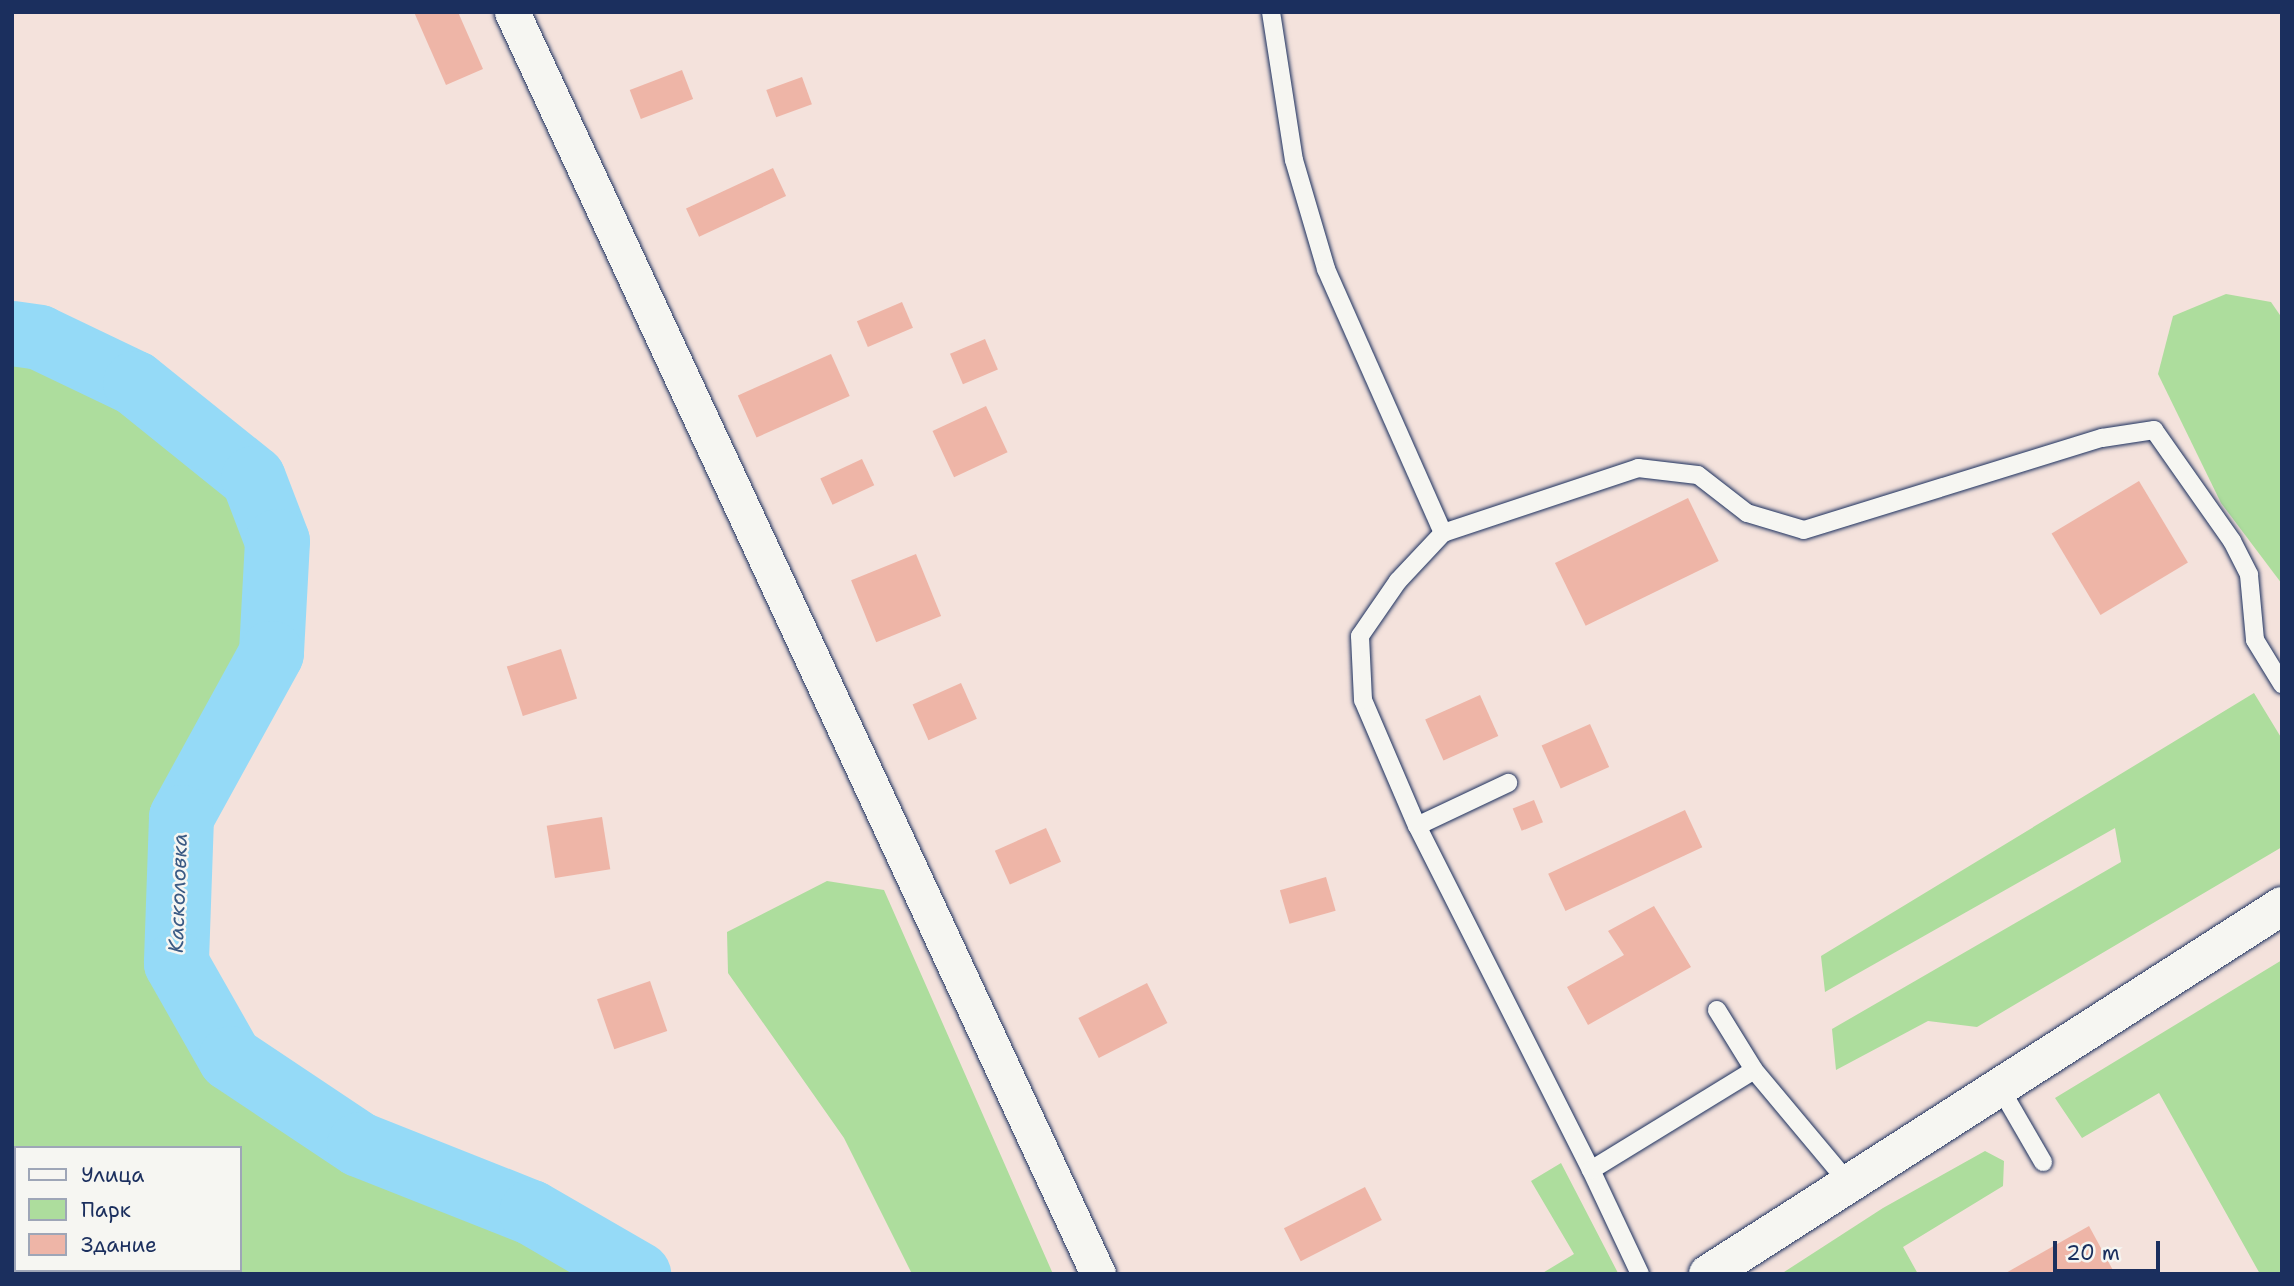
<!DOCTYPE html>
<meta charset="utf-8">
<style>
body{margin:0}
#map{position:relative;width:2294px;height:1286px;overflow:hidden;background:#f4e2dc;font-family:"Shantell Sans",sans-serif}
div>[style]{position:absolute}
.green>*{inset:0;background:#addd9d}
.river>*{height:65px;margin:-32.5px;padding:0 32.5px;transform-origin:32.5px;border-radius:32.5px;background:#95daf7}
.building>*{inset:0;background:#eeb5a7;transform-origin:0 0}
.roads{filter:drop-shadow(0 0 2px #1b2f5e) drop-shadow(0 0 2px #1b2f5e)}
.lane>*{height:18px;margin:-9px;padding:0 9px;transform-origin:9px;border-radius:9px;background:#f6f6f2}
.street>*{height:35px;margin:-17.5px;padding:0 17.5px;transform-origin:17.5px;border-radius:17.5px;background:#f6f6f2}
.secondary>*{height:38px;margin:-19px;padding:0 19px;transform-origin:19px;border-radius:19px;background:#f6f6f2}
span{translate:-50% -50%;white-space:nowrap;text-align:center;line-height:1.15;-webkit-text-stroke:5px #f6f6f2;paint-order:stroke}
.water-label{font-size:21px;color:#3a5a84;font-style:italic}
.frame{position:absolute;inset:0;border:14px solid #1b2f5e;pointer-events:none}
.legend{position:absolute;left:14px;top:1146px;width:228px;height:126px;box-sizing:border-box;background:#f6f6f2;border:2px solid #9ea6b7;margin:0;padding:9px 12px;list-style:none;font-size:21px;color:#1b2f5e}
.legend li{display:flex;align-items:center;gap:14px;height:35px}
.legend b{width:35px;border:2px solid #9ea6b7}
.scale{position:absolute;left:2053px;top:1241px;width:107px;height:32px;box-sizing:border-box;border:4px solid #1b2f5e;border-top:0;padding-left:9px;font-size:21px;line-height:24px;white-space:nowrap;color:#1b2f5e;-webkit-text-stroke:5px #f6f6f2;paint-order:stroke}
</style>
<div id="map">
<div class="green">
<i style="clip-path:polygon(2226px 294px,2271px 302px,2282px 318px,2282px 584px,2221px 503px,2158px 374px,2173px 316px)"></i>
<i style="clip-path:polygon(evenodd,12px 333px,39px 337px,135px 383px,253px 478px,277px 541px,271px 653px,181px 817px,176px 963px,230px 1058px,359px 1144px,531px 1212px,638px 1274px,12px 1274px,12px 333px,16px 1148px,240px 1148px,240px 1270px,16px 1270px,16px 1148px)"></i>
<i style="clip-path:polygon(2254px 693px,2282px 739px,2282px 847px,1977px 1027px,1928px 1021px,1836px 1070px,1832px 1029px,2121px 862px,2115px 828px,1825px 992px,1821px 956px)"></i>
<i style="clip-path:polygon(827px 881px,884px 890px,1053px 1274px,912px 1274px,844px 1138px,728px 973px,727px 932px)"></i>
<i style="clip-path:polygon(2282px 960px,2282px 1274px,2260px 1274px,2159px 1093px,2082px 1138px,2055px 1098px)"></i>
<i style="clip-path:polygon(1985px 1151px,2004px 1161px,2003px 1186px,1903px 1247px,1918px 1274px,1781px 1274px,1883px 1208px)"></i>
<i style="clip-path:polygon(1561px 1163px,1618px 1273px,1617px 1274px,1541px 1274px,1574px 1254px,1531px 1181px)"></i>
</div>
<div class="river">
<i style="left:12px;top:333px;width:27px;rotate:8deg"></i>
<i style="left:39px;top:337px;width:106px;rotate:25.6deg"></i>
<i style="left:135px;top:383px;width:151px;rotate:38.8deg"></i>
<i style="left:253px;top:478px;width:67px;rotate:69.1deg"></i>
<i style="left:277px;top:541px;width:112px;rotate:93.1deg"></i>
<i style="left:271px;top:653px;width:187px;rotate:118.8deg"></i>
<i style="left:181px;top:817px;width:146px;rotate:92deg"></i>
<i style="left:176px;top:963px;width:109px;rotate:60.4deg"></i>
<i style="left:230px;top:1058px;width:155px;rotate:33.7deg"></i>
<i style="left:359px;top:1144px;width:185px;rotate:21.6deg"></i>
<i style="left:531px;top:1212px;width:124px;rotate:30.1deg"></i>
</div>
<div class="building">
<i style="clip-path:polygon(414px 12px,458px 12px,483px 69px,446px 85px)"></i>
<i style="left:682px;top:70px;width:31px;height:56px;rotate:69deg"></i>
<i style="left:802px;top:77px;width:29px;height:38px;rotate:70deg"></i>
<i style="left:773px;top:168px;width:31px;height:96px;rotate:65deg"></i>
<i style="left:902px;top:302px;width:28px;height:49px;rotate:67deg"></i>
<i style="left:985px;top:339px;width:33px;height:38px;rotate:67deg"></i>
<i style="left:831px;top:354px;width:46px;height:102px;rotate:66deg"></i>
<i style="left:986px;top:406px;width:51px;height:59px;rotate:65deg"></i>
<i style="left:862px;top:459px;width:29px;height:46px;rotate:65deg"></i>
<i style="left:2139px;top:481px;width:95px;height:102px;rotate:59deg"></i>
<i style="left:1688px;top:498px;width:70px;height:148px;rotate:64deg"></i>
<i style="left:916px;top:554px;width:67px;height:70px;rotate:68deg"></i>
<i style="left:561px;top:649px;width:52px;height:57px;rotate:72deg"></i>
<i style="left:961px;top:683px;width:39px;height:53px;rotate:66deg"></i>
<i style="left:1480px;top:695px;width:45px;height:60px;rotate:66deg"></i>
<i style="left:1590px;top:724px;width:47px;height:53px;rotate:66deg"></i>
<i style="left:1534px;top:800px;width:24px;height:23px;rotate:68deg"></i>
<i style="left:1685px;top:810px;width:41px;height:151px;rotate:65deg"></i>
<i style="left:602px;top:817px;width:53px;height:56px;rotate:81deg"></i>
<i style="left:1046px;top:828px;width:37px;height:56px;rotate:66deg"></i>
<i style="left:1326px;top:877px;width:35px;height:48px;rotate:74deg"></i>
<i style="clip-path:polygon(1654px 906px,1691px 967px,1588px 1025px,1567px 987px,1624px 955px,1608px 931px)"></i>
<i style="left:650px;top:981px;width:53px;height:56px;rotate:71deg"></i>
<i style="left:1147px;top:983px;width:45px;height:77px;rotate:63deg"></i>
<i style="left:1365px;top:1187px;width:37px;height:91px;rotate:63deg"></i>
<i style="clip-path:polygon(2089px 1226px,2115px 1274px,2004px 1274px)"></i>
</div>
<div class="roads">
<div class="lane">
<i style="left:1271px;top:12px;width:150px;rotate:81.2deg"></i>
<i style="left:1294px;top:160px;width:114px;rotate:73.6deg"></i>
<i style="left:1326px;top:269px;width:289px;rotate:66.1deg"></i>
<i style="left:1417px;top:826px;width:101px;rotate:-25.3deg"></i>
<i style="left:1717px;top:1010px;width:70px;rotate:58.3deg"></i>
<i style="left:1754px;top:1070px;width:150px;rotate:50.1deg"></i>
<i style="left:1999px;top:1086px;width:88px;rotate:59.9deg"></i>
<i style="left:1591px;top:1170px;width:386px;rotate:-116.8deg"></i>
<i style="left:1417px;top:826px;width:137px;rotate:-113.2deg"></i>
<i style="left:1363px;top:700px;width:64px;rotate:-92.7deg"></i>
<i style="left:1360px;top:636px;width:67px;rotate:-55.4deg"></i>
<i style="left:1398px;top:581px;width:66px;rotate:-46.8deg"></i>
<i style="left:1443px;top:533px;width:206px;rotate:-18.4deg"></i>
<i style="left:1638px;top:468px;width:60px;rotate:6.7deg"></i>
<i style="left:1698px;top:475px;width:62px;rotate:37.8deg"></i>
<i style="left:1747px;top:513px;width:59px;rotate:16.6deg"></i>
<i style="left:1804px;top:530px;width:312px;rotate:-17.2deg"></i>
<i style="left:2102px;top:438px;width:53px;rotate:-8.7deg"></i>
<i style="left:2154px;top:430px;width:136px;rotate:54.9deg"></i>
<i style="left:2232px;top:541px;width:38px;rotate:63deg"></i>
<i style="left:2249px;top:575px;width:65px;rotate:84.7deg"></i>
<i style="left:2255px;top:640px;width:52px;rotate:58.5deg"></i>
<i style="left:1640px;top:1274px;width:115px;rotate:-115.2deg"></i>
<i style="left:1591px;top:1170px;width:191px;rotate:-31.5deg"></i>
</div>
<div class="street">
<i style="left:512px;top:12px;width:1391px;rotate:65.09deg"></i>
</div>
<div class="secondary">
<i style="left:1708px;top:1274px;width:682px;rotate:-32.66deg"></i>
</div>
</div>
<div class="water-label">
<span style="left:178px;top:893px;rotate:-88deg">Касколовка</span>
</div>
<div class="frame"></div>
<ul class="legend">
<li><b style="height:9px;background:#f6f6f2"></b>Улица</li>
<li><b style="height:19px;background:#addd9d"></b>Парк</li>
<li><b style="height:19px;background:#eeb5a7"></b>Здание</li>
</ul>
<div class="scale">20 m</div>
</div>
